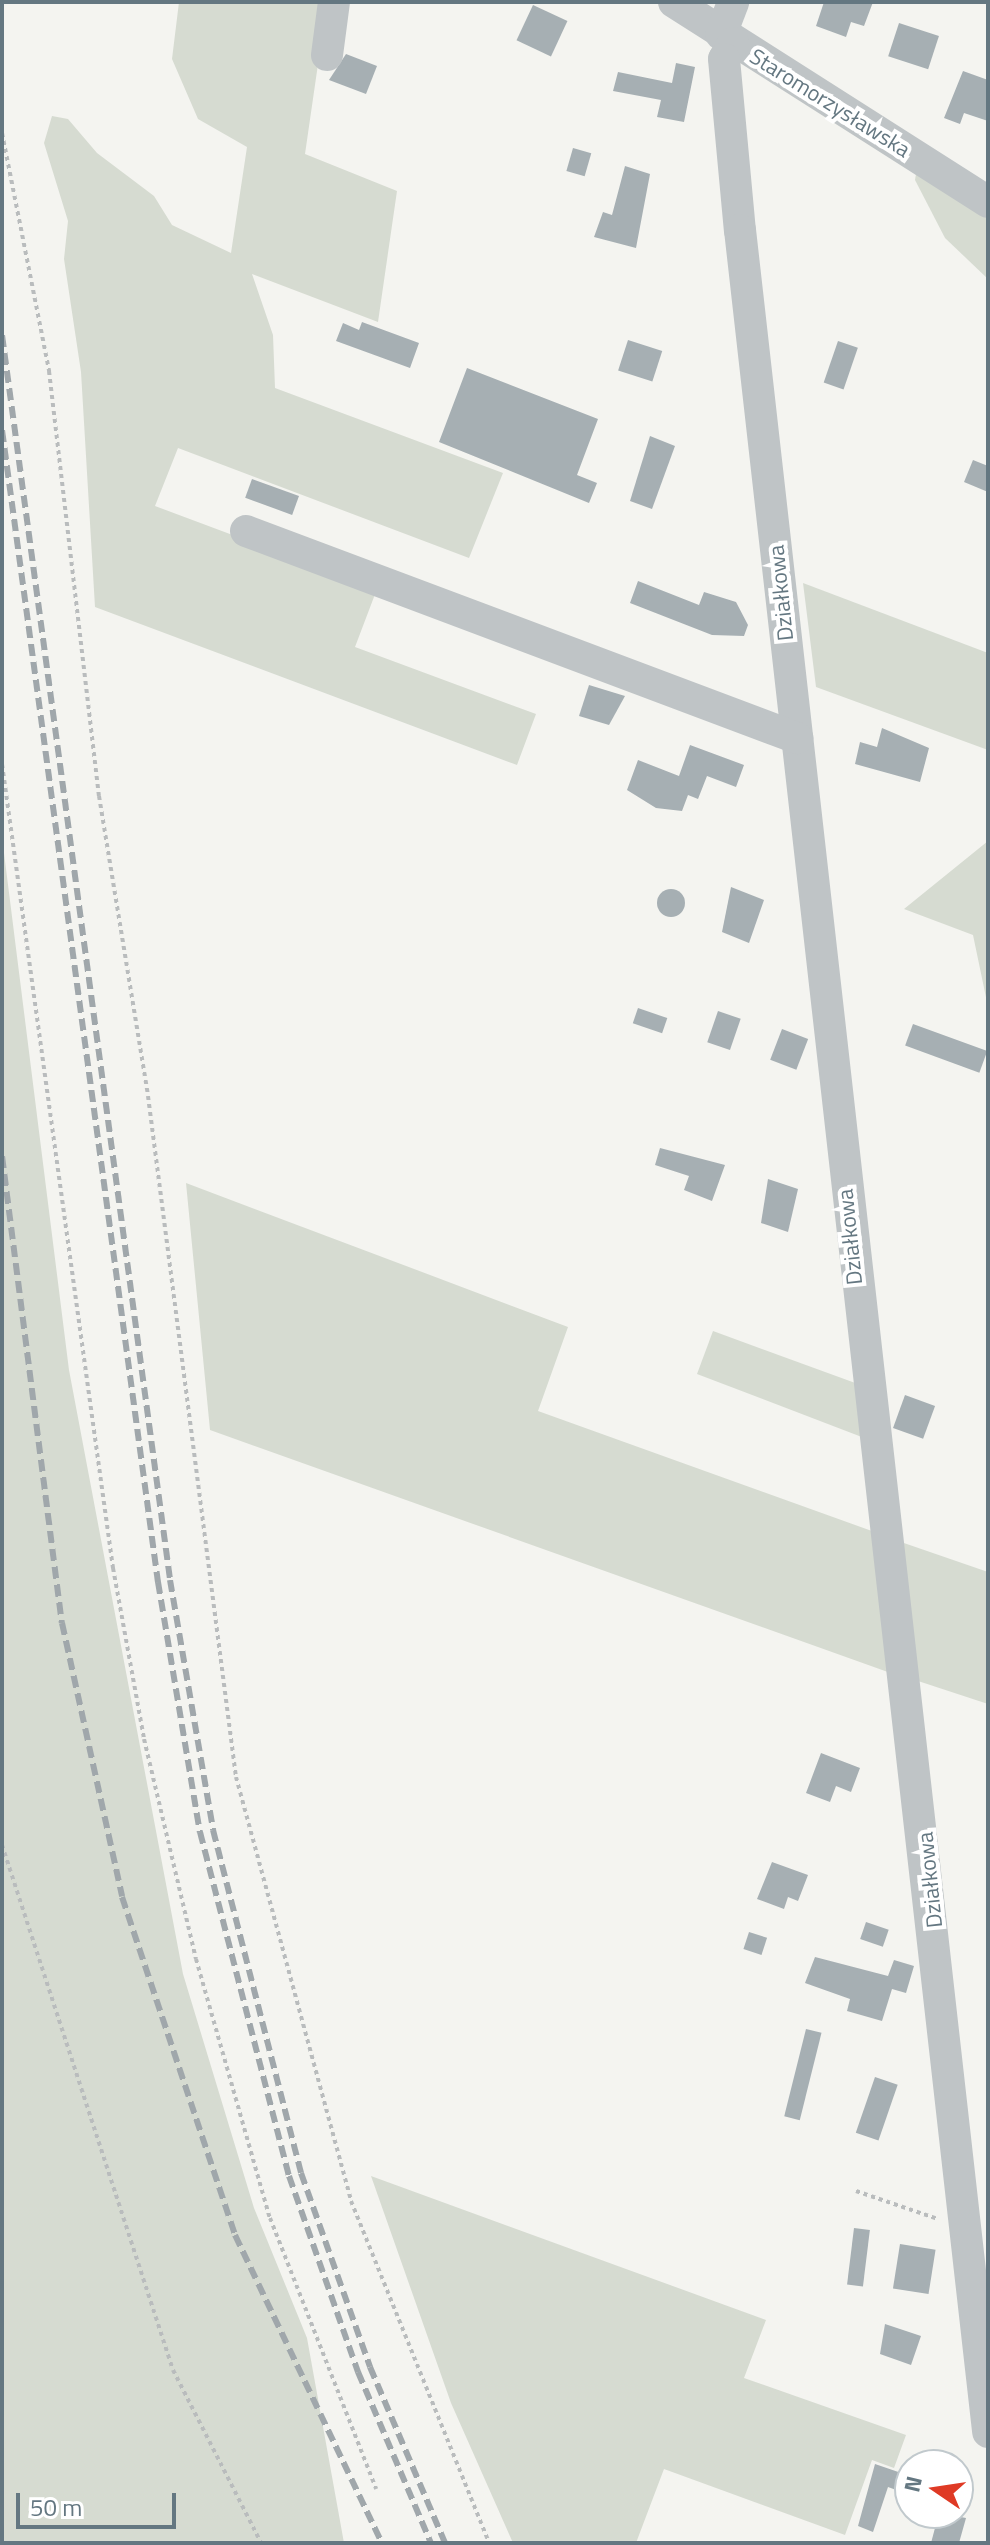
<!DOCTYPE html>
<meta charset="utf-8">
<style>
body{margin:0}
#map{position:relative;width:990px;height:2545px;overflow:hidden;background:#f4f4f0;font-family:"Titillium Web",sans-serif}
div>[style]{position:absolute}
.green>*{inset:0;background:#d6dbd1}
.building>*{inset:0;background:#a6afb3;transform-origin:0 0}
.round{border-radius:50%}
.path>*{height:4px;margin-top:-2px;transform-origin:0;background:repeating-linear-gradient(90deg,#b9bcbd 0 4px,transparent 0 8px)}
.minor>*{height:32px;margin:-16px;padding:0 16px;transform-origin:16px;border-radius:16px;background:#bfc4c6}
.rail>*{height:6px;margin-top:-3px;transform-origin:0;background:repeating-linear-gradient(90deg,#a0a7ab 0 12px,transparent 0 18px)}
span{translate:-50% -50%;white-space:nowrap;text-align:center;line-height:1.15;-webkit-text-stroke:8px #fff;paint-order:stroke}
.street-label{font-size:22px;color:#647781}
.frame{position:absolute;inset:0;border:4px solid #647781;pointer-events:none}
.north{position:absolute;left:894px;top:2449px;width:80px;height:80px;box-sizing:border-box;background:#fff;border:2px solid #c1c9cd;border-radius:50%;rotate:283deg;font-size:22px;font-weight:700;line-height:32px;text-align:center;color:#647781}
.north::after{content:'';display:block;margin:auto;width:28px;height:36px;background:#df3a25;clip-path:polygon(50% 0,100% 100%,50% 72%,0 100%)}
.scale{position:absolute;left:16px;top:2493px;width:160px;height:36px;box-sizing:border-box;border:4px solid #647781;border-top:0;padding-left:10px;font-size:24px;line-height:28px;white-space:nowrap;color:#647781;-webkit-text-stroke:6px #fff;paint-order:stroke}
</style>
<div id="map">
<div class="green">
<i style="clip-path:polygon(179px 2px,327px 2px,305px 154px,397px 191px,378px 322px,252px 274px,273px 335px,275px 388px,503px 473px,469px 558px,178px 448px,155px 506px,377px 589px,355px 647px,536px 714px,517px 765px,95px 607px,81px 372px,64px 259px,68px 221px,44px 143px,52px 116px,68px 119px,97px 153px,154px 196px,172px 225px,231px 253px,247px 147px,198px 119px,172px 59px)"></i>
<i style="clip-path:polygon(917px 168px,988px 213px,988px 279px,945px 238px,915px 180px)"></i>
<i style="clip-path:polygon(803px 583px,988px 653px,988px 750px,816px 687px)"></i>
<i style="clip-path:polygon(2px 837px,69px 1370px,183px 1974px,254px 2208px,307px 2338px,344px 2543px,2px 2543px)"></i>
<i style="clip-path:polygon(988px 841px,988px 1007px,973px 935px,904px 909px)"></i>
<i style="clip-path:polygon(186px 1183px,568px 1327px,538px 1411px,883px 1535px,899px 1676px,210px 1430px)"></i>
<i style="clip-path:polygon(713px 1331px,858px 1384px,867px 1439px,697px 1374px)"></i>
<i style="clip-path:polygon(901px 1542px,988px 1572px,988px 1704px,915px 1680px)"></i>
<i style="clip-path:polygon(371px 2176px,766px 2320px,744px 2378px,906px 2435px,894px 2468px,872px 2460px,845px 2535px,664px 2469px,636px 2543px,513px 2543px,451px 2403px)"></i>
</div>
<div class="building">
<i style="clip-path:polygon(824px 2px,873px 2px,864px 26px,851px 22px,846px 37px,816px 26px)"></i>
<i style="left:533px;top:5px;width:38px;height:39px;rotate:25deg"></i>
<i style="left:899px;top:23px;width:42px;height:35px;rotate:18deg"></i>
<i style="clip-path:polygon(346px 54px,377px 66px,366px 94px,329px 80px)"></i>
<i style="clip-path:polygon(676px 63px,695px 67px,684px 122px,657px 117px,661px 100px,613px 91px,618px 72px,672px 83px)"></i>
<i style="clip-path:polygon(963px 71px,988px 80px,988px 121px,964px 113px,960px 124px,944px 118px)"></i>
<i style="left:573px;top:148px;width:19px;height:24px;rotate:16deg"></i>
<i style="clip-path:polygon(625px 166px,650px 174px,636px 248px,594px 237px,603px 212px,612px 215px)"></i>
<i style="clip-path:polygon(362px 322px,419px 343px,410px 368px,336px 341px,343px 323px,359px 330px)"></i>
<i style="left:628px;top:340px;width:36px;height:32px;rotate:18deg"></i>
<i style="left:838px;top:341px;width:21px;height:44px;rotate:19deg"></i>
<i style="clip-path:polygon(467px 368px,598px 419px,577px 475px,597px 483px,589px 503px,439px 442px)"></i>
<i style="clip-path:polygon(650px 436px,675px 446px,652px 509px,630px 501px)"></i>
<i style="clip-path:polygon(973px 460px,988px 466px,988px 492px,964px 482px)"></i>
<i style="left:252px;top:479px;width:50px;height:20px;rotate:20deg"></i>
<i style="clip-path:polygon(638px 581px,699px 605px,704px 592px,736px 602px,748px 625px,744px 636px,712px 635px,630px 603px)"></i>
<i style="clip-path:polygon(589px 685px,625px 696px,609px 725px,579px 716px)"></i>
<i style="clip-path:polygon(882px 728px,929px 748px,920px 782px,855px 764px,860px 742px,877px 747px)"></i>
<i style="clip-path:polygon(690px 745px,744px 765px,736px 787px,707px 776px,698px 799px,688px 795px,682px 811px,656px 808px,627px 790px,638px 760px,679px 776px)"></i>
<i style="clip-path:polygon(731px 887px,764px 900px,749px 943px,722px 932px)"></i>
<i class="round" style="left:657px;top:889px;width:28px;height:28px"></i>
<i style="left:638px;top:1008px;width:31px;height:16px;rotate:19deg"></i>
<i style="left:718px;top:1011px;width:24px;height:33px;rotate:19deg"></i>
<i style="left:913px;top:1024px;width:79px;height:23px;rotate:20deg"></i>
<i style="left:782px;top:1029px;width:28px;height:33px;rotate:21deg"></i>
<i style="clip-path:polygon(660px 1148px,725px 1165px,712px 1201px,684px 1190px,689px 1176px,655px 1165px)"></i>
<i style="clip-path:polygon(768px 1179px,798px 1189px,788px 1232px,761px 1223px)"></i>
<i style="left:905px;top:1395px;width:32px;height:35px;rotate:20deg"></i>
<i style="clip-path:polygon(821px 1753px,860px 1768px,851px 1792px,836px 1786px,830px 1802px,806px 1793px)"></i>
<i style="clip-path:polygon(772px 1862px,808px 1875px,798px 1901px,788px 1897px,784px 1909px,757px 1899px)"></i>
<i style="left:866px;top:1922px;width:24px;height:18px;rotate:19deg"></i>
<i style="left:749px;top:1932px;width:19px;height:18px;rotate:18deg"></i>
<i style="clip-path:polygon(815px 1957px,888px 1976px,894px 1960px,914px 1966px,906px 1993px,892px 1989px,882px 2021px,847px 2011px,850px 1999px,805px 1983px)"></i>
<i style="left:806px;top:2029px;width:16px;height:90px;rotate:14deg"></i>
<i style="left:875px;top:2077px;width:24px;height:59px;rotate:19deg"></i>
<i style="left:854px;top:2228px;width:16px;height:57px;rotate:7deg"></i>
<i style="left:900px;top:2244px;width:36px;height:45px;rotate:9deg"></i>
<i style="clip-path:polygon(885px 2324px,921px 2336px,911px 2365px,880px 2354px)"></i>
<i style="clip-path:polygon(875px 2464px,910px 2476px,910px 2495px,888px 2487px,873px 2532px,858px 2526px)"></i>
<i style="clip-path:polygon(939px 2513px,966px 2518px,959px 2543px,931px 2543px)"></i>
</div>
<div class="path">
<i style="left:2px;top:133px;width:243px;rotate:78.8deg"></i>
<i style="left:49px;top:371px;width:428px;rotate:83.3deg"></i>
<i style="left:99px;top:796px;width:304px;rotate:80.7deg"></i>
<i style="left:148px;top:1096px;width:687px;rotate:82.64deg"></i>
<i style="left:236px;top:1777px;width:439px;rotate:74.8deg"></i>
<i style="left:351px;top:2201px;width:369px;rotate:68deg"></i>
<i style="left:2px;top:764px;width:812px;rotate:82.14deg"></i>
<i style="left:113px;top:1568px;width:174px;rotate:79.7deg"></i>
<i style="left:144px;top:1739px;width:226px;rotate:76.7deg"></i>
<i style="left:196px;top:1959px;width:269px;rotate:74.1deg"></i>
<i style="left:270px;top:2218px;width:291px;rotate:68.6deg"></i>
<i style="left:2px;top:1845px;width:552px;rotate:71.96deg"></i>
<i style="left:173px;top:2370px;width:194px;rotate:63deg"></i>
<i style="left:856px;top:2191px;width:87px;rotate:18.9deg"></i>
</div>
<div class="minor">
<i style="left:674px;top:2px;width:372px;rotate:32.5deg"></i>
<i style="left:721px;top:34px;width:34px;rotate:-69deg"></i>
<i style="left:733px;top:43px;width:18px;rotate:119deg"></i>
<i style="left:724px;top:59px;width:172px;rotate:84.7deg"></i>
<i style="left:740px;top:230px;width:2216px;rotate:83.57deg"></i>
<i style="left:327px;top:55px;width:53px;rotate:-82.5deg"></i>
<i style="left:246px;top:531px;width:589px;rotate:20.59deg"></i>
</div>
<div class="rail">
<i style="left:2px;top:335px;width:1256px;rotate:82.31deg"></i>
<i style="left:170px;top:1580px;width:254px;rotate:80.2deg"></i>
<i style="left:213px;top:1830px;width:354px;rotate:75.6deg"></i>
<i style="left:301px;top:2173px;width:206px;rotate:70.4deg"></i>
<i style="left:370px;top:2367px;width:191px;rotate:66.9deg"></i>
<i style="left:2px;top:430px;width:1163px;rotate:82.29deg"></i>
<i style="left:158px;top:1582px;width:254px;rotate:80.5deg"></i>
<i style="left:200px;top:1832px;width:355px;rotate:75.5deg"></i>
<i style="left:289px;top:2176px;width:208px;rotate:70.6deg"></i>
<i style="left:358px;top:2372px;width:186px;rotate:66.9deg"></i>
<i style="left:2px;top:1156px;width:471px;rotate:82.7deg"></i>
<i style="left:62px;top:1623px;width:280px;rotate:77.6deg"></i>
<i style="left:122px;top:1897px;width:356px;rotate:71.5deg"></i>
<i style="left:235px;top:2235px;width:341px;rotate:64.5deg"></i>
</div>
<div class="street-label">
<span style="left:830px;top:103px;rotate:32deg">Staromorzysławska</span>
<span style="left:781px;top:593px;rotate:-96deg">Działkowa</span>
<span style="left:850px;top:1237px;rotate:-96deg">Działkowa</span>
<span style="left:930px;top:1880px;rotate:-96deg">Działkowa</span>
</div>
<div class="frame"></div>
<div class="north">N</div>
<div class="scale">50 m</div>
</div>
